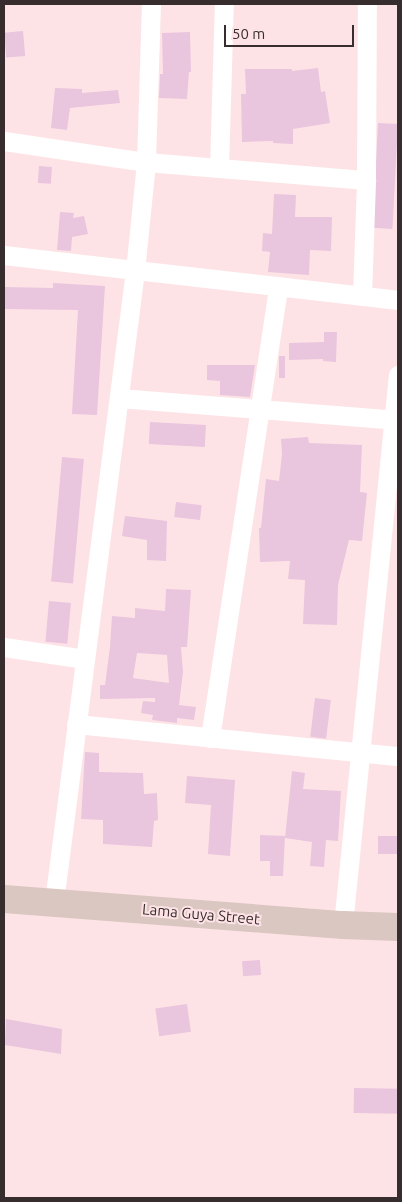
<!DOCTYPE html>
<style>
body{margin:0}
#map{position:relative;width:402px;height:1202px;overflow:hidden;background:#fee3e6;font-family:Ubuntu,sans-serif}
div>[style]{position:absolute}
.building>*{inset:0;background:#e9c5de;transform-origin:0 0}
.street>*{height:19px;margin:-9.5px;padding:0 9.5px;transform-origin:9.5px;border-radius:9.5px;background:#fff}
.secondary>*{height:28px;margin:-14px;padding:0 14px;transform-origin:14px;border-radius:14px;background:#dbc7c1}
span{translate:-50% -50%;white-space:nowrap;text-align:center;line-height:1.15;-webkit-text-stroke:4px #fee3e6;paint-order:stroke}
.street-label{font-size:15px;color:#372d2e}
.frame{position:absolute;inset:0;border:5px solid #372d2e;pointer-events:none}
.scale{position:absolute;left:224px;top:25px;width:130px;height:22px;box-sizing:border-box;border:2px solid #372d2e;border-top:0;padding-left:6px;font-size:15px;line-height:18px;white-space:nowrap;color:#372d2e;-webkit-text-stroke:4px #fee3e6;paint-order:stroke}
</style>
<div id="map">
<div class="building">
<i style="left:23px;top:31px;width:25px;height:19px;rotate:85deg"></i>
<i style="clip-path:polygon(190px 32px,191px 72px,189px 72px,187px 99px,159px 98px,160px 74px,163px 74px,162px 33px)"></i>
<i style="clip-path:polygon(318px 68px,321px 92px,325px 91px,330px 123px,293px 129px,293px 144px,273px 143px,273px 141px,242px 142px,241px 94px,246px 94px,245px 69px,292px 69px,292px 71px)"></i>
<i style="clip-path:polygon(55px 88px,82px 89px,82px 93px,118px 90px,120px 103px,70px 108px,67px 130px,51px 128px)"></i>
<i style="left:378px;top:123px;width:20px;height:105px;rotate:3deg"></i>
<i style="left:39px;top:166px;width:13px;height:17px;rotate:4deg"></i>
<i style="clip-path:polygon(274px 194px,296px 195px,295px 217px,332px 217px,331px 251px,310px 250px,309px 275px,268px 272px,270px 252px,262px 251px,263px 233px,272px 234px)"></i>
<i style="clip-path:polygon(60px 212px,74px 213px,73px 218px,84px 216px,88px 234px,72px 237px,71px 251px,57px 250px)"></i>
<i style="clip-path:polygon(53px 283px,105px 286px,97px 415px,72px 414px,78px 310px,4px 309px,4px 287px,53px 288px)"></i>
<i style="clip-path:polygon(324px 332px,337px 332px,336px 362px,323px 361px,323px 359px,289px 360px,289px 343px,324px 342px)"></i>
<i style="left:279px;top:356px;width:6px;height:22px"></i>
<i style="clip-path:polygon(207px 365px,255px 365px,250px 397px,220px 395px,220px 381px,207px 380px)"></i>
<i style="left:150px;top:422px;width:56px;height:22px;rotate:3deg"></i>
<i style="clip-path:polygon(308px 437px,309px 443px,362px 445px,360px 492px,367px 493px,362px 541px,349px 540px,338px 585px,337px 625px,303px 624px,305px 580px,288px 579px,290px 561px,260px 562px,259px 528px,261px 528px,266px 479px,279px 481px,282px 454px,281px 439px)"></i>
<i style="left:62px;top:457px;width:22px;height:125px;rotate:5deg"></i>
<i style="left:176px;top:502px;width:26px;height:15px;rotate:7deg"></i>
<i style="clip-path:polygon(125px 516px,167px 521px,166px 561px,147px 560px,147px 540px,122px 536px)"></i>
<i style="clip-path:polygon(evenodd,166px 589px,191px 590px,187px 647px,181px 647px,183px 672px,179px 705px,196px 707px,194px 720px,177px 718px,177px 723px,152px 720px,153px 715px,141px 713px,143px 701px,155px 702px,155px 698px,100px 699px,100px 685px,105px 685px,110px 647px,112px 616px,135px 618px,135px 608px,165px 611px,166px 589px,137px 653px,167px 655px,169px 683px,133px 678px,137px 653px)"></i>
<i style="left:49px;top:601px;width:22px;height:41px;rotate:5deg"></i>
<i style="left:315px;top:698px;width:16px;height:39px;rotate:7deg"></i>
<i style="clip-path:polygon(85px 752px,99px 753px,99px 772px,143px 773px,144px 794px,157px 793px,158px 820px,154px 821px,152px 847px,103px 844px,103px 820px,81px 819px)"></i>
<i style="clip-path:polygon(292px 771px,305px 773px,303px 789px,341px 791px,338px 841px,326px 840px,324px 867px,310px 866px,312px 842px,285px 838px)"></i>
<i style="clip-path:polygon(187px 776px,235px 780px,230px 856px,208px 854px,211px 805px,185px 803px)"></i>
<i style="clip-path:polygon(260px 835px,285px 836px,283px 876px,270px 876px,270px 861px,260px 861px)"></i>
<i style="left:378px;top:836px;width:20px;height:18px"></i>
<i style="left:260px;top:960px;width:15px;height:18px;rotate:86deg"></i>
<i style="left:187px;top:1004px;width:28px;height:32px;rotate:82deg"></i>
<i style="clip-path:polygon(6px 1019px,62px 1029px,61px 1054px,5px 1045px)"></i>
<i style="left:354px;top:1088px;width:44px;height:25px;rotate:1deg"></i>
</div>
<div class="street">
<i style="left:4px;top:141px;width:144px;rotate:8.4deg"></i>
<i style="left:146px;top:162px;width:221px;rotate:4.7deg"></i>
<i style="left:219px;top:168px;width:164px;rotate:-88.3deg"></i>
<i style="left:4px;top:255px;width:397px;rotate:6.5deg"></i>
<i style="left:362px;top:296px;width:116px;rotate:-88deg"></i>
<i style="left:366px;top:180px;width:176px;rotate:-89.7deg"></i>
<i style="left:119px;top:398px;width:280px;rotate:4.5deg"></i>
<i style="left:4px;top:647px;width:82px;rotate:8.4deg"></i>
<i style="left:76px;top:724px;width:324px;rotate:5.7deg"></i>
<i style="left:210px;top:738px;width:457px;rotate:-81.4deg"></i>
<i style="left:54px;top:902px;width:636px;rotate:-82.69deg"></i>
<i style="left:135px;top:271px;width:110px;rotate:-84.2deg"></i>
<i style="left:146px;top:162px;width:158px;rotate:-88.2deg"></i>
<i style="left:343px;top:925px;width:553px;rotate:-84.29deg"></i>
</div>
<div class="secondary">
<i style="left:4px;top:899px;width:340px;rotate:4.4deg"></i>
<i style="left:343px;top:925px;width:55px;rotate:2.1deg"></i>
</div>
<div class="street-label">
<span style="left:201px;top:914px;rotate:5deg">Lama Guya Street</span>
</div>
<div class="frame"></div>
<div class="scale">50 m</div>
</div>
